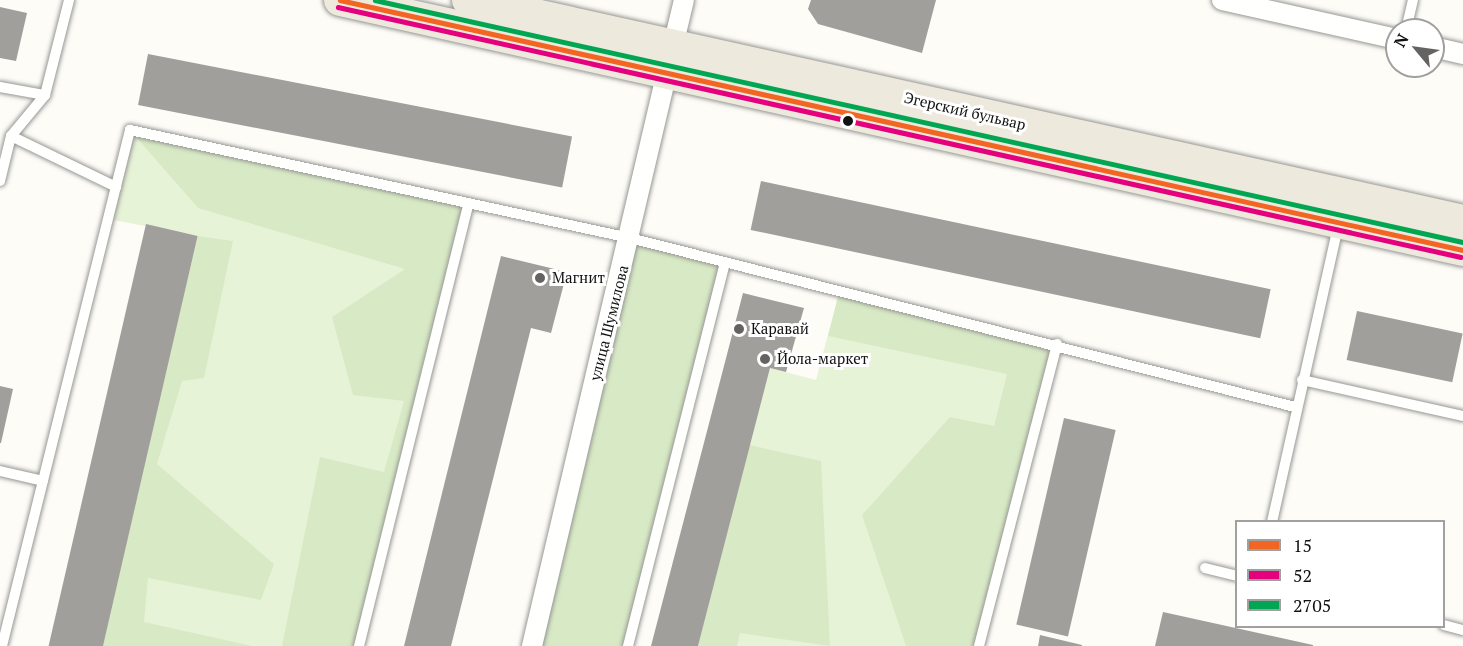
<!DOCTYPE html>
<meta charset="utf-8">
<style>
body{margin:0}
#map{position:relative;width:1463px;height:646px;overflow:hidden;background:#fdfcf7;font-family:"PT Serif",serif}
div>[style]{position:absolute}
.green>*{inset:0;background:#e7f3d7}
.forest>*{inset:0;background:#d8eac5;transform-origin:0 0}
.building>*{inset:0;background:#a19f9c;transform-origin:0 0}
.roads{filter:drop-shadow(0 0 2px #979795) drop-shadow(0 0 2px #979795)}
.lane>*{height:10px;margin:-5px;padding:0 5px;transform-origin:5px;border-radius:5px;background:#fffffe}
.street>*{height:20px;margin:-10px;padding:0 10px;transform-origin:10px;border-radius:10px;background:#fffffe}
.primary>*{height:32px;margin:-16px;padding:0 16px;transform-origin:16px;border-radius:16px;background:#ede9dc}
.bus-1>*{height:4.5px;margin:-2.25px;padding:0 2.25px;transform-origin:2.25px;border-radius:2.25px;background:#f26522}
.bus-2>*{height:4.5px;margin:-2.25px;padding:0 2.25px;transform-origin:2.25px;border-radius:2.25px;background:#e5007d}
.bus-3>*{height:4.5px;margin:-2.25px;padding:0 2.25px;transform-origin:2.25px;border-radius:2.25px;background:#00a651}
.dots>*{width:16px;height:16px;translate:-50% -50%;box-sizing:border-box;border:3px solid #fff;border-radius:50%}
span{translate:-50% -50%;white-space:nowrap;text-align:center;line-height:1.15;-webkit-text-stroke:6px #fff;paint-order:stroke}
.street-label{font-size:15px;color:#111}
.poi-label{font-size:15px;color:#111}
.left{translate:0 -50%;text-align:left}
.legend{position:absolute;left:1235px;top:520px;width:210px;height:108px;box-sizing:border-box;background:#fff;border:2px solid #a0a0a0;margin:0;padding:8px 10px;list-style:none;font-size:18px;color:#111}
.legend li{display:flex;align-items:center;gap:12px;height:30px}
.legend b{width:30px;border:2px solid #a0a0a0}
.north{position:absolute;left:1385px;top:18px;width:60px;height:60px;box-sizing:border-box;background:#fff;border:2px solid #a0a0a0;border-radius:50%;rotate:299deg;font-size:16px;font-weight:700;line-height:24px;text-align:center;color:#111}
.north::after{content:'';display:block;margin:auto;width:21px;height:27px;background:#646362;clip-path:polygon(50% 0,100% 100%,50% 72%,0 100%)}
</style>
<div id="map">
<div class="green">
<i style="clip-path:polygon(130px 130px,469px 203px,359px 646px,100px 646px,197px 236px,108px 219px)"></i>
<i style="clip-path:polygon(840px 289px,1057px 344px,979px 646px,698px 646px,770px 368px,816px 380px)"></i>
</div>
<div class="forest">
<i style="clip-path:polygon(130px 130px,469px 203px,359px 646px,282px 646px,320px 457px,384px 472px,404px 401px,353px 395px,332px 317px,405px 269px,198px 208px)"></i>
<i style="clip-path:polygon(198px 236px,233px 241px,204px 378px,182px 381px,157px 464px,274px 564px,261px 600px,148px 578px,144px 622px,252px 646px,100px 646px)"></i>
<i style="left:630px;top:238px;width:98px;height:420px;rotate:14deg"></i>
<i style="clip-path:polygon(840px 289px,1057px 344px,979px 646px,906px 646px,862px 515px,950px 417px,994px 426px,1007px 374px,828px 336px)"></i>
<i style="clip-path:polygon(749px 445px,821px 461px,830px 646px,740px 633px,737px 646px,698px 646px)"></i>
</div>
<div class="building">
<i style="clip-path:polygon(811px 0,936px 0,922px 53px,818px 24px,808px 9px)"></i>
<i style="clip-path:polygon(0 7px,27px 13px,16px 61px,0 58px)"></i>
<i style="left:148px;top:54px;width:432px;height:52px;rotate:11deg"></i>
<i style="left:761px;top:181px;width:521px;height:50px;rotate:12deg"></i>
<i style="left:146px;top:224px;width:53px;height:434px;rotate:13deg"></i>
<i style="clip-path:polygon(501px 256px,567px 272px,551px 333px,531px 328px,451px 646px,404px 646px)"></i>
<i style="clip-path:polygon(743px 293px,804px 308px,786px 372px,770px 368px,698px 646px,651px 646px)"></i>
<i style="left:1357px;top:311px;width:108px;height:50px;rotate:12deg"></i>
<i style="clip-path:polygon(0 386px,13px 389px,1px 443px,0 443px)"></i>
<i style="left:1064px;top:418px;width:53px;height:212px;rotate:13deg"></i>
<i style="clip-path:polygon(1163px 612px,1313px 645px,1313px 646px,1155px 646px)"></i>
<i style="clip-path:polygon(1040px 635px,1082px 645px,1082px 646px,1038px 646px)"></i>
</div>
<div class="roads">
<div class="lane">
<i style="left:1406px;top:30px;width:31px;rotate:-77deg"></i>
<i style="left:0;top:87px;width:46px;rotate:10.1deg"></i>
<i style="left:11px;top:136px;width:117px;rotate:25.9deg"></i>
<i style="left:0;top:181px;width:46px;rotate:-76.3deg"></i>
<i style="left:11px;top:136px;width:53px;rotate:-50.3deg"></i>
<i style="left:45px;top:95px;width:98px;rotate:-75.8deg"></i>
<i style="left:1302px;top:380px;width:165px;rotate:12.6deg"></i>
<i style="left:0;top:471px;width:44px;rotate:13.1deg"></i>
<i style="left:1272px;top:522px;width:303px;rotate:-77.4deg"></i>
<i style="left:1205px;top:568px;width:32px;rotate:14deg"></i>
<i style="left:1444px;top:625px;width:20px;rotate:15deg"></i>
<i style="left:2px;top:646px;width:532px;rotate:-76.07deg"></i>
<i style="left:130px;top:130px;width:512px;rotate:12.19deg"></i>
<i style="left:630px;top:238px;width:686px;rotate:14.26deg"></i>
<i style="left:359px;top:646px;width:456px;rotate:-76.1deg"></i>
<i style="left:628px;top:646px;width:396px;rotate:-75.8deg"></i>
<i style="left:979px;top:646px;width:312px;rotate:-75.5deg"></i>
</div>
<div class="street">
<i style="left:1222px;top:0;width:179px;rotate:12.6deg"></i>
<i style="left:673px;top:46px;width:47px;rotate:-76.6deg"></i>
<i style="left:1433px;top:47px;width:31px;rotate:13deg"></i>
<i style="left:532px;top:646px;width:590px;rotate:-76.77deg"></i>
</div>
<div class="primary">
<i style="left:340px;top:0;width:1150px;rotate:12.55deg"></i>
<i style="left:468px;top:0;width:1019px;rotate:12.52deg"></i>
</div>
</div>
<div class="bus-1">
<i style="left:340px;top:0;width:1150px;rotate:12.55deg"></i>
</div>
<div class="bus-2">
<i style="left:338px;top:7px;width:1150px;rotate:12.55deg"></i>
</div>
<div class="bus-3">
<i style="left:375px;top:0;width:1115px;rotate:12.54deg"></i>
</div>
<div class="dots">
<i style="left:848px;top:121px;background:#111"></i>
<i style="left:540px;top:278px;background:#646362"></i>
<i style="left:739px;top:329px;background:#646362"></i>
<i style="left:765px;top:359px;background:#646362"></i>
</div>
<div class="street-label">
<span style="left:965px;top:111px;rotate:13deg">Эгерский бульвар</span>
<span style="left:609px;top:323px;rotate:-76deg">улица Шумилова</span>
</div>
<div class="poi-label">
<span class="left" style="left:552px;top:278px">Магнит</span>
<span class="left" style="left:751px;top:329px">Каравай</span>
<span class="left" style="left:777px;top:359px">Йола-маркет</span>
</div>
<ul class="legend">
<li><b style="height:8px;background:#f26522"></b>15</li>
<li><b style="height:8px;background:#e5007d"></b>52</li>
<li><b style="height:8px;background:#00a651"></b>2705</li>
</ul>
<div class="north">N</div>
</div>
